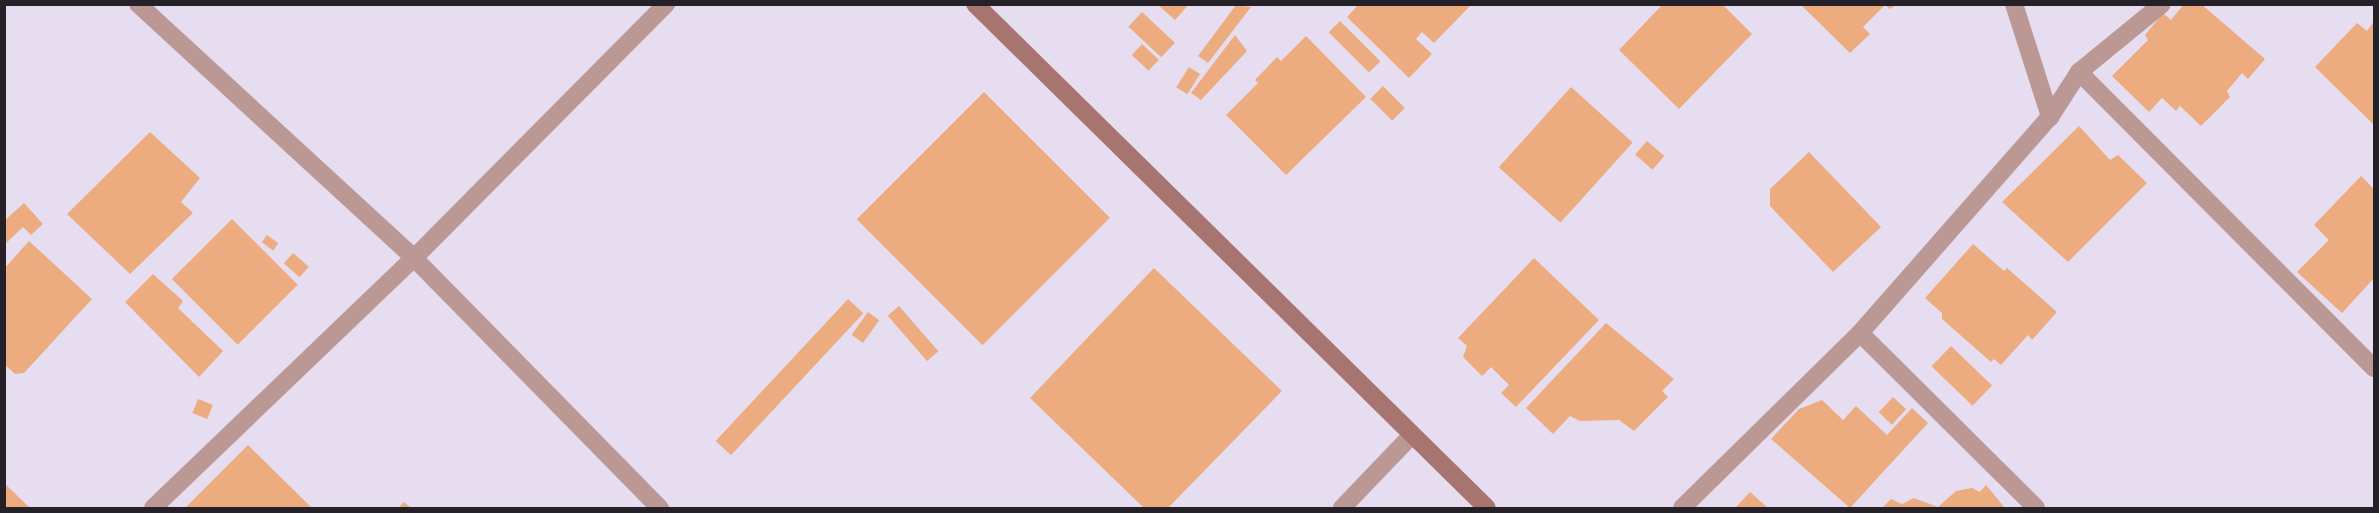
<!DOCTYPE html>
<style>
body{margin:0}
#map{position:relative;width:2379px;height:513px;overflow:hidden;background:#e6ddf1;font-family:"Varela Round",sans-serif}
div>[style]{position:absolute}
.building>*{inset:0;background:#ecac7f;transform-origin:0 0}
.street>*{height:18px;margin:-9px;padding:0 9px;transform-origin:9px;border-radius:9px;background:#bc9895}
.secondary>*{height:18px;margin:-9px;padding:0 9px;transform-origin:9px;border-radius:9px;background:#a7746f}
span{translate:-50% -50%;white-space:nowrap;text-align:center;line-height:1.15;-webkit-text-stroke:4.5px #e6ddf1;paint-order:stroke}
.frame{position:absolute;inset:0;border:6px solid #242128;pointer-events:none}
</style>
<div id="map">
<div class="building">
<i style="clip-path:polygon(1157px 4px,1189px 4px,1175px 20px)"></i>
<i style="clip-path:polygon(1359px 4px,1472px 4px,1434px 43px,1422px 32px,1416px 39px,1432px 54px,1409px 78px,1347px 17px)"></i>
<i style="clip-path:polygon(1663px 4px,1722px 4px,1752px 34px,1679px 109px,1619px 50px)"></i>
<i style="clip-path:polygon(1800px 4px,1885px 4px,1896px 5px,1890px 9px,1885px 5px,1863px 27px,1870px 34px,1850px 53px)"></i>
<i style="clip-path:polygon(2184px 4px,2201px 4px,2265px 59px,2248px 79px,2242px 73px,2227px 91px,2230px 97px,2201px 126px,2180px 106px,2176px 111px,2162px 98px,2149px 112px,2112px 76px,2148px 40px,2145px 35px,2163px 13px,2171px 20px)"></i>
<i style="clip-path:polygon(1236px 5px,1251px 7px,1208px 63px,1198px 56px)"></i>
<i style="left:1142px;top:12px;width:45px;height:20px;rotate:43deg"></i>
<i style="left:1340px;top:21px;width:57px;height:16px;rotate:45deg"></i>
<i style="clip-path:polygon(2374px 21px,2374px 125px,2315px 67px,2357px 23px,2367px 31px)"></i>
<i style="clip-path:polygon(1235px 35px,1247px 51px,1201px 100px,1191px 93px)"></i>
<i style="clip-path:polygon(1306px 36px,1366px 97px,1286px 175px,1226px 115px,1258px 83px,1255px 80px,1277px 57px,1281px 61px)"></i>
<i style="left:1142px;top:44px;width:23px;height:15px;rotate:43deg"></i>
<i style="left:1189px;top:67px;width:13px;height:24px;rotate:32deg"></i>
<i style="left:1383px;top:86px;width:31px;height:18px;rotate:45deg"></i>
<i style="left:1571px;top:87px;width:83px;height:108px;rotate:42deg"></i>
<i style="left:984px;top:92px;width:178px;height:180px;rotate:45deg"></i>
<i style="clip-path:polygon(2079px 126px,2110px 160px,2118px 155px,2147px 183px,2068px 262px,2002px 202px)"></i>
<i style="clip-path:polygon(150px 132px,200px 178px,181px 202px,193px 213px,130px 274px,67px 214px)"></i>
<i style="left:1647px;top:141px;width:23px;height:18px;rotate:41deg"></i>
<i style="clip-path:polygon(1809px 152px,1881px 227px,1833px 272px,1770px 206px,1770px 189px)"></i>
<i style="clip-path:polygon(2361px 176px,2374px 189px,2374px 278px,2342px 313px,2297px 272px,2329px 240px,2314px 225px)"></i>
<i style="clip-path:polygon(24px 203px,43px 224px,31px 235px,23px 227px,4px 245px,4px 221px)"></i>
<i style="left:232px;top:219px;width:93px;height:85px;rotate:45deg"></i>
<i style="left:267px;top:235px;width:14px;height:9px;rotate:36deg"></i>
<i style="clip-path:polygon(29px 241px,92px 299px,24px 373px,15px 374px,4px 364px,4px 269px)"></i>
<i style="clip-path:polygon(1973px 244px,2004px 271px,2007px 268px,2057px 312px,2032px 340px,2028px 335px,2001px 365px,1994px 359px,1991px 362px,1942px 319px,1942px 313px,1925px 298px)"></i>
<i style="left:293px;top:253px;width:21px;height:14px;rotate:41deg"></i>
<i style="clip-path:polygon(1534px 258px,1599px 320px,1516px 407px,1501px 393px,1509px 385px,1491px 367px,1482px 376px,1463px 357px,1467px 346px,1458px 338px)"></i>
<i style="clip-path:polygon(1154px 268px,1282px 391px,1168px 508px,1144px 508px,1030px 398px)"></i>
<i style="clip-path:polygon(153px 274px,183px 301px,178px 308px,223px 351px,199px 377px,125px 302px)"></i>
<i style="left:848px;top:299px;width:21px;height:194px;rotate:43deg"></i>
<i style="left:899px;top:306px;width:60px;height:15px;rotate:49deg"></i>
<i style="left:868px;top:312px;width:14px;height:28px;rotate:36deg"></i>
<i style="clip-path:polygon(1606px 323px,1674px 379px,1662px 391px,1668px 397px,1634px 431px,1619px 420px,1580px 421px,1570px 416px,1553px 434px,1526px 408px)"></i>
<i style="left:1951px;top:346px;width:57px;height:28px;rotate:44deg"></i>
<i style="left:1893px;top:397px;width:18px;height:21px;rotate:43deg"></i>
<i style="left:198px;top:399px;width:16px;height:15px;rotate:22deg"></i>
<i style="clip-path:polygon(1822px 400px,1843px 420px,1856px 406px,1887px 435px,1912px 408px,1928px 423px,1850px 508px,1771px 439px,1799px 409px)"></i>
<i style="clip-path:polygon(248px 445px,312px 508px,185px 508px)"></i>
<i style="clip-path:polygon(4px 483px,30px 508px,4px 508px)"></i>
<i style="clip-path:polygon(1986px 485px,2005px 508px,1882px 508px,1891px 499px,1902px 504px,1914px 498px,1938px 507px,1956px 491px,1972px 488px,1980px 492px)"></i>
<i style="clip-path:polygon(1750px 492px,1768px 508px,1735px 508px)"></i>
<i style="clip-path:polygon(404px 502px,411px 508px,398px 508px)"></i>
</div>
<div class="street">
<i style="left:138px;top:4px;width:375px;rotate:42.6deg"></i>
<i style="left:414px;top:258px;width:351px;rotate:45.5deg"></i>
<i style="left:2014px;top:4px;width:119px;rotate:72.3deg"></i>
<i style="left:2079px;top:72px;width:418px;rotate:45.1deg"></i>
<i style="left:1860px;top:333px;width:248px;rotate:44.8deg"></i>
<i style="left:153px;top:508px;width:361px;rotate:-43.8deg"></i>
<i style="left:414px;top:258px;width:358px;rotate:-45.2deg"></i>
<i style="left:1342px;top:508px;width:101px;rotate:-46.2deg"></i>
<i style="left:1682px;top:508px;width:250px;rotate:-44.5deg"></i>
<i style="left:1860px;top:333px;width:288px;rotate:-48.7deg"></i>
<i style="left:2050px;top:117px;width:54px;rotate:-57.2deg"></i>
<i style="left:2079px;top:72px;width:107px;rotate:-39.3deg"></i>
</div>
<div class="secondary">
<i style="left:975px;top:4px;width:718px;rotate:44.55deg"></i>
</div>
<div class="frame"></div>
</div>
